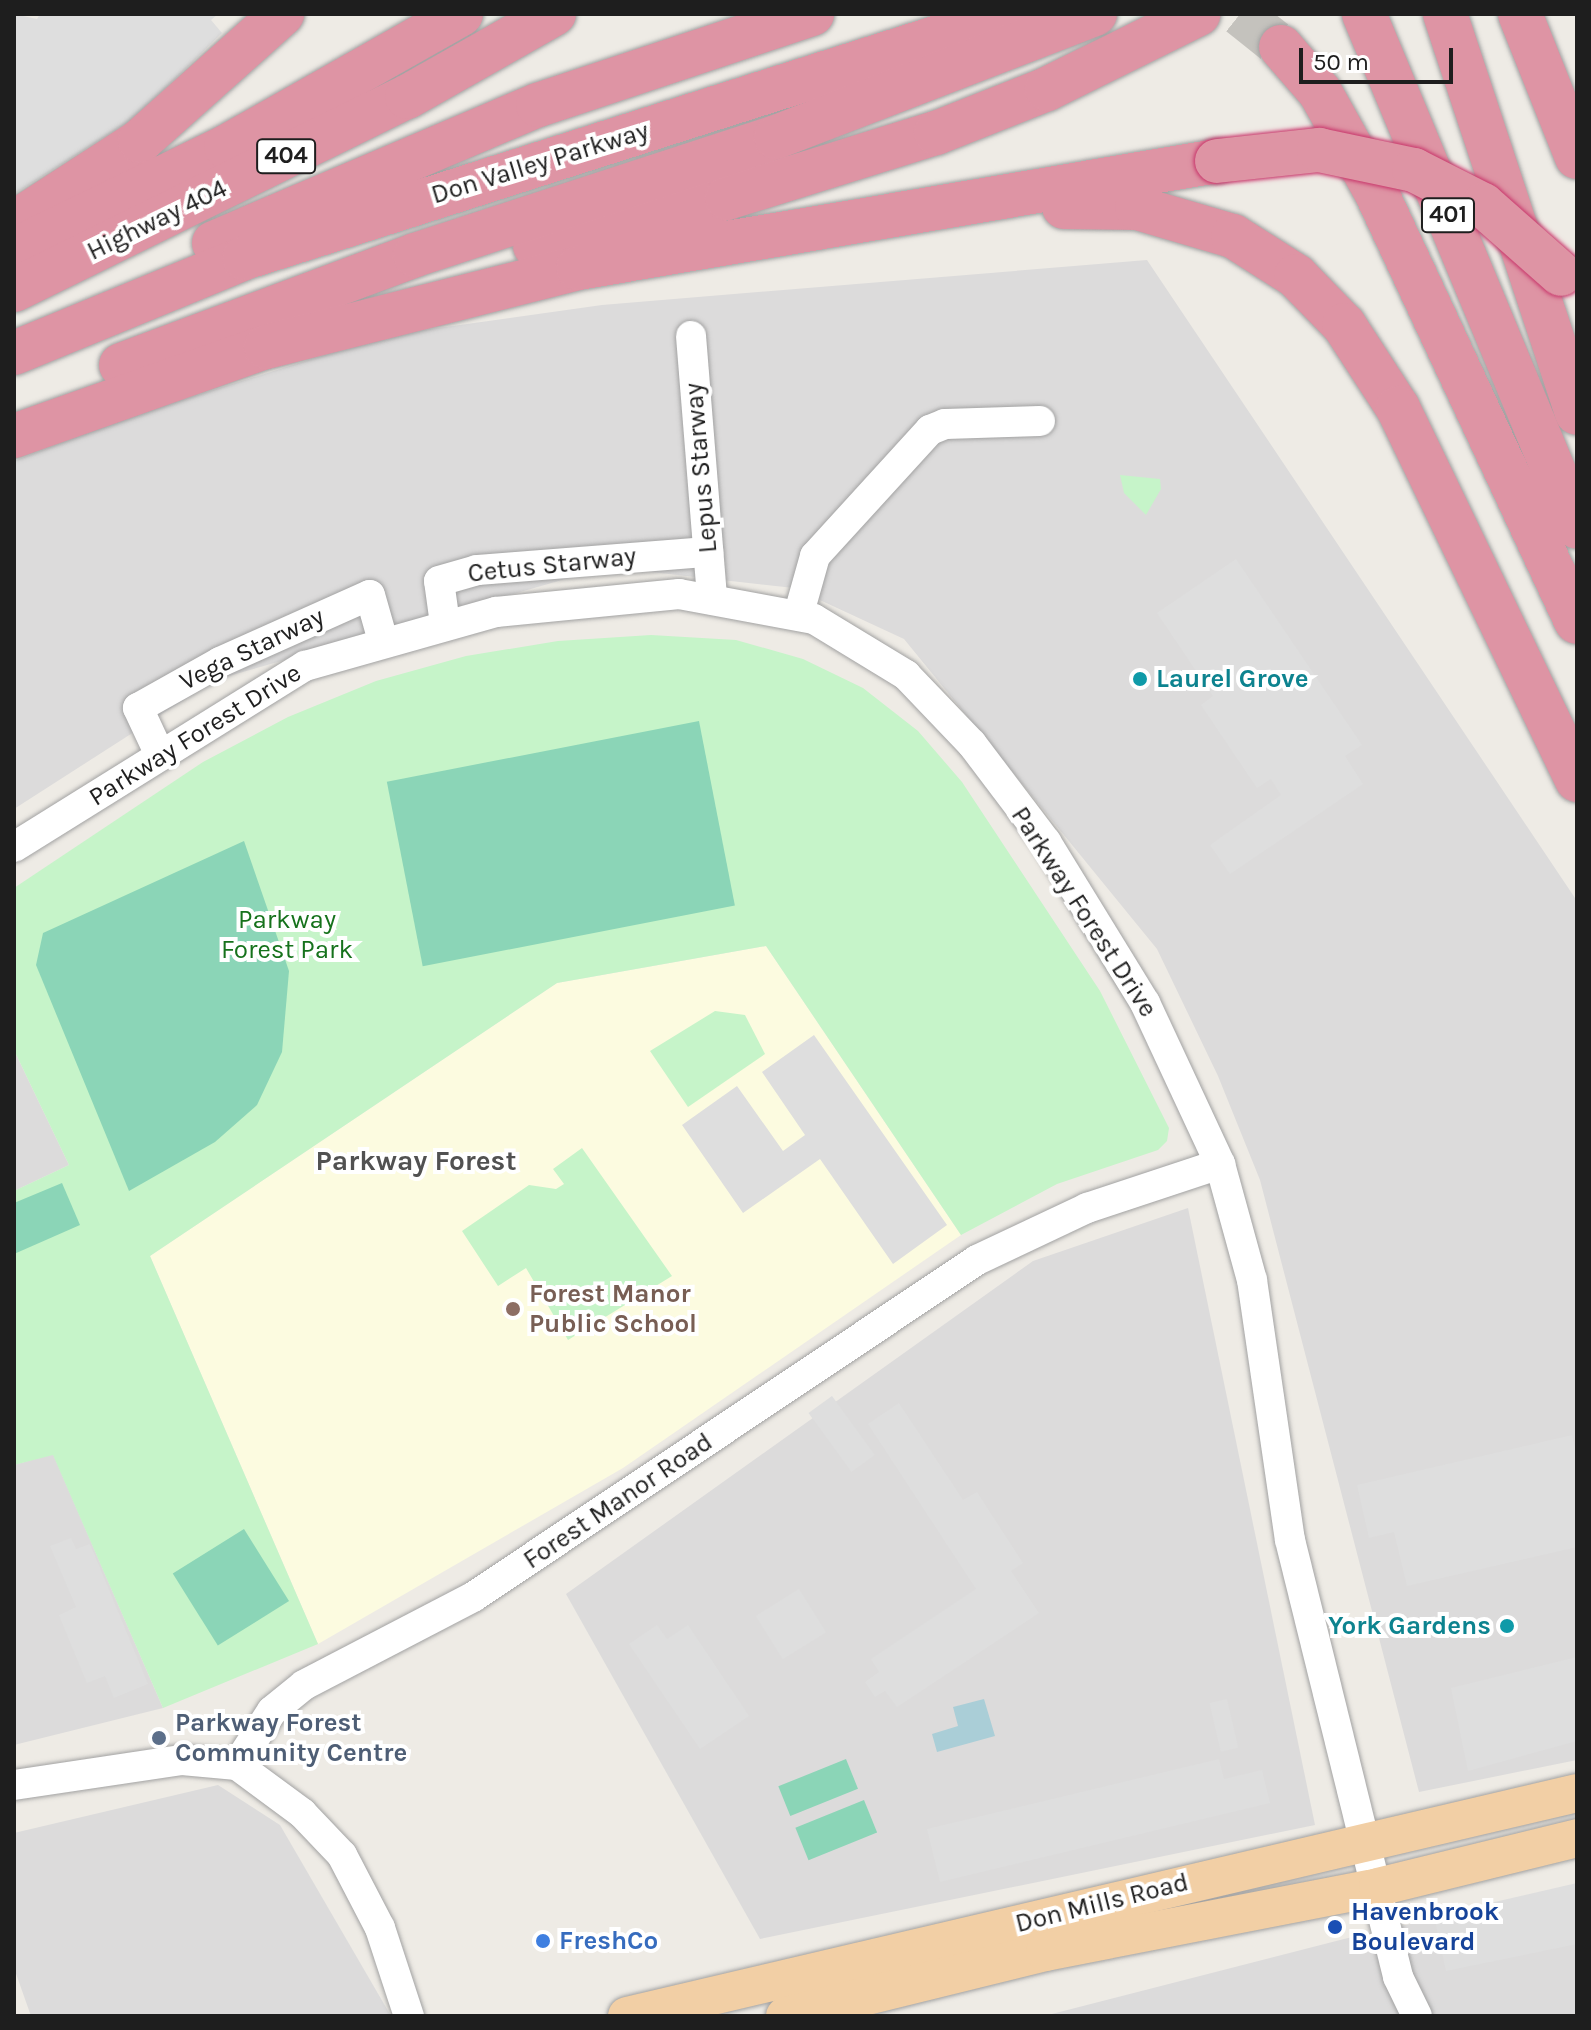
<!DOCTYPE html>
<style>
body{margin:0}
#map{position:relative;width:1591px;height:2030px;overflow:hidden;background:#eeebe5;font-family:Karla,sans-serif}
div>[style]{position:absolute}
.residential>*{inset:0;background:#dcdbdb}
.education>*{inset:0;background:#fcfbe0}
.park>*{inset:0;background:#c6f4c9}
.pitch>*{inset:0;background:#8bd5b7;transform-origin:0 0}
.parking>*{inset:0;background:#dedede;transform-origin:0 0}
.water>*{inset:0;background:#aaced7}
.highway-tunnel>*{height:44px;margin-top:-22px;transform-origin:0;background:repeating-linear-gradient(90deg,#c4c2bd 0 44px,transparent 0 66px)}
.roads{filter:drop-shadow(0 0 2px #a2a2a2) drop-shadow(0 0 2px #a2a2a2)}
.minor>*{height:30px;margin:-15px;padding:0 15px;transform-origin:15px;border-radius:15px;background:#fff}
.major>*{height:38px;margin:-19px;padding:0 19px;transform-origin:19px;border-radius:19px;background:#f2cfa5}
.highway>*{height:44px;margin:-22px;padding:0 22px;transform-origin:22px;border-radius:22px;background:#de94a4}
.bridges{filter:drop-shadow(0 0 2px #c8366b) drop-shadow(0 0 2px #c8366b)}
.highway-bridge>*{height:44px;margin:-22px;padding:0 22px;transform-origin:22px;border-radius:22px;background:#de94a4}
.dots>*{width:22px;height:22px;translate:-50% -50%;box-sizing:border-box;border:4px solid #fff;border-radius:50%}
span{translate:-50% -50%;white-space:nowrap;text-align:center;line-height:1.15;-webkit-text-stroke:8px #fff;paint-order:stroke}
.shield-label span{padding:2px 6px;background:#fff;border:2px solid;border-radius:6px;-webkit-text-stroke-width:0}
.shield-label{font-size:24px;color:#1e1e1e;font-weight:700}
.street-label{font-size:26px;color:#1e1e1e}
.culture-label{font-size:26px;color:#0d838f;font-weight:700}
.left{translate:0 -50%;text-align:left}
.right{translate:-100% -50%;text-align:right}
.park-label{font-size:26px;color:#16721c}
.education-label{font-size:26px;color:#785e54;font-weight:700}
.service-label{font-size:26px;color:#4e5e75;font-weight:700}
.transit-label{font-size:26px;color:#164399;font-weight:700}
.shop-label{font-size:26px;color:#366cbe;font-weight:700}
.neighbourhood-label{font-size:28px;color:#515151;font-weight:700}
.frame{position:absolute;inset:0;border:16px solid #1e1e1e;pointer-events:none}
.scale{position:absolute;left:1299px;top:48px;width:154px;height:36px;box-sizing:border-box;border:4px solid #1e1e1e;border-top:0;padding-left:10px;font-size:24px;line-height:28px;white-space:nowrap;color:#1e1e1e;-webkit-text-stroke:6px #fff;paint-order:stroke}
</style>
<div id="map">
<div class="residential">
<i style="clip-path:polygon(1147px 260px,1577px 901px,1577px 1760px,1419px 1792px,1260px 1180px,1218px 1076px,1157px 949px,904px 639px,794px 588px,607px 567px,215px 680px,14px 809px,14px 461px,131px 416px,388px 335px,602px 305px)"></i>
<i style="clip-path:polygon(14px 1050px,69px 1165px,14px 1191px)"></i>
<i style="clip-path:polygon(1188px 1208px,1315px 1825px,760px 1939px,566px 1594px,1033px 1261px)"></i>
<i style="clip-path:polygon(53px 1454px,163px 1708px,14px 1745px,14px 1465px)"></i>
<i style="clip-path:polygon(218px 1785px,280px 1825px,391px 2016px,31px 2016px,14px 1968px,14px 1833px)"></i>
<i style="clip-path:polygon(1577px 1886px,1577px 2016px,1044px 2016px,1344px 1939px)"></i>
</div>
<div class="education">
<i style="clip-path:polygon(766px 946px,961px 1235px,623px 1468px,318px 1644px,150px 1256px,557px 983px)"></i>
</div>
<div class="park">
<i style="clip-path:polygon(1120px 475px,1160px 479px,1161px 489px,1146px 515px,1124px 493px)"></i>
<i style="clip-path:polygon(651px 635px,736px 640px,803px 659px,863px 688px,918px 731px,962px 782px,1100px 991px,1169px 1128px,1167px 1141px,1158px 1150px,1057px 1184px,961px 1235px,766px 946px,557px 983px,150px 1256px,318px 1644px,163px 1708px,53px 1455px,14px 1465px,14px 1191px,69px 1165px,14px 1050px,14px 888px,203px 762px,288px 717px,376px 681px,466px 656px,558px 641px)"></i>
<i style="clip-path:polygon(715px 1011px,745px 1015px,765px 1054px,688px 1107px,650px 1051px)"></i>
<i style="clip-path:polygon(582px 1148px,672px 1276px,568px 1340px,526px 1268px,498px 1286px,462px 1231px,529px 1185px,556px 1189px,564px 1184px,553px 1169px)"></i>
</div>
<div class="pitch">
<i style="left:699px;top:721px;width:188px;height:318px;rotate:79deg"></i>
<i style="clip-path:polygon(244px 841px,289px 971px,282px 1052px,257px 1105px,215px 1142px,129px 1191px,36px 965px,43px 933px)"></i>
<i style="clip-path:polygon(62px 1183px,80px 1225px,14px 1254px,14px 1203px)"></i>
<i style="left:244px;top:1529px;width:85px;height:84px;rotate:58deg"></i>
<i style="left:846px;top:1759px;width:32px;height:73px;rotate:68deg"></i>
<i style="left:864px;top:1800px;width:35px;height:74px;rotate:68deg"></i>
</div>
<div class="parking">
<i style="clip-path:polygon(14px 14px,37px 19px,40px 14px,218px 14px,211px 20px,222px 33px,136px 117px,14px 194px)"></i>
<i style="clip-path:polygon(1236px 559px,1362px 745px,1345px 756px,1363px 784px,1230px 874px,1210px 845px,1281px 795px,1271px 779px,1257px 788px,1201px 705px,1213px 696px,1157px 613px)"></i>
<i style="clip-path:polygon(814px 1035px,947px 1225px,893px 1264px,820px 1159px,743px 1213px,682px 1125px,737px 1086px,783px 1151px,805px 1135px,762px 1072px)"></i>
<i style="left:832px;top:1396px;width:73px;height:29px;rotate:54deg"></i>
<i style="clip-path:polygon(899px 1403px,963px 1500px,977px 1492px,1023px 1563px,1011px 1571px,1039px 1613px,897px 1707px,885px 1691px,875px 1697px,865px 1682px,879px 1672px,871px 1659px,976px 1589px,868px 1424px)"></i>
<i style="clip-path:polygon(1572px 1435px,1577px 1457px,1577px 1547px,1407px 1586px,1394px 1532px,1369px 1538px,1357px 1485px)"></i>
<i style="clip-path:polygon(71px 1538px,76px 1549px,90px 1544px,148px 1684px,114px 1698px,105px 1676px,87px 1683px,59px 1615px,76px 1607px,50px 1546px)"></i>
<i style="left:799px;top:1589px;width:51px;height:51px;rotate:58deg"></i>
<i style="clip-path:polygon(657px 1625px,667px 1639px,688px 1625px,749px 1716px,700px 1749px,629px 1644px)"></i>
<i style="clip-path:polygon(1577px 1657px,1577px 1741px,1468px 1771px,1451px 1688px)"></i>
<i style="left:1227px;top:1699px;width:50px;height:18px;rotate:77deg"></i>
<i style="clip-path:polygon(1219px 1759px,1224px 1779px,1262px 1770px,1270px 1803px,940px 1882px,927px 1829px)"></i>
<i style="clip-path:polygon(1577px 1883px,1577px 1944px,1446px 1971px,1434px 1916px)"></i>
</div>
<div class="water">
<i style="clip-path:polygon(984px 1699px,995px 1736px,937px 1752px,932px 1734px,958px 1726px,953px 1707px)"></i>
</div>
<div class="highway-tunnel">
<i style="left:1240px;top:14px;width:53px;rotate:38.8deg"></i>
</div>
<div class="roads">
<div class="minor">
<i style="left:691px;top:336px;width:264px;rotate:85.4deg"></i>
<i style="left:799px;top:613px;width:59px;rotate:-74.3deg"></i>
<i style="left:815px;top:556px;width:171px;rotate:-47.6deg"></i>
<i style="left:930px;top:430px;width:16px;rotate:-22deg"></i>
<i style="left:945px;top:424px;width:95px;rotate:-1.8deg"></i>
<i style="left:445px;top:624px;width:43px;rotate:-97.9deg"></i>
<i style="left:439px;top:581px;width:40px;rotate:-16deg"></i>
<i style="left:477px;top:570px;width:232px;rotate:-4.5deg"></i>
<i style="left:160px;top:755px;width:52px;rotate:-115.1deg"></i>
<i style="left:138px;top:708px;width:94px;rotate:-29.3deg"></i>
<i style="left:220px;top:662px;width:164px;rotate:-24.1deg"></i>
<i style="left:370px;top:595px;width:48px;rotate:74.2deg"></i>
<i style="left:14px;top:847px;width:343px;rotate:-31.9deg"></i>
<i style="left:305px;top:666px;width:198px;rotate:-15.8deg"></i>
<i style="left:496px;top:612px;width:184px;rotate:-5.6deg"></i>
<i style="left:679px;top:594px;width:137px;rotate:10.5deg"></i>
<i style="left:814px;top:619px;width:108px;rotate:31.3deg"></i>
<i style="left:906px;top:675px;width:95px;rotate:46.3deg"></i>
<i style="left:972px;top:744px;width:123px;rotate:52.9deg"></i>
<i style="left:1046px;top:842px;width:189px;rotate:58.4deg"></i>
<i style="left:1145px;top:1003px;width:178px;rotate:65deg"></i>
<i style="left:1220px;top:1164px;width:120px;rotate:74.6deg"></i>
<i style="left:1252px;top:1280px;width:263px;rotate:81.7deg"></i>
<i style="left:1290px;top:1540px;width:450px;rotate:76.1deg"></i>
<i style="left:1398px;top:1977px;width:43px;rotate:64deg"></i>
<i style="left:237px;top:1765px;width:81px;rotate:36.4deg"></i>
<i style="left:302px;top:1813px;width:58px;rotate:46.4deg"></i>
<i style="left:342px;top:1855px;width:82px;rotate:62.5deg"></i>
<i style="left:380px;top:1928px;width:93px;rotate:71.8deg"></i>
<i style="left:14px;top:1785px;width:170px;rotate:-8.5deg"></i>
<i style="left:182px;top:1760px;width:55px;rotate:5.2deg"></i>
<i style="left:237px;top:1765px;width:64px;rotate:-57.1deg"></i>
<i style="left:272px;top:1711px;width:41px;rotate:-39.1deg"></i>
<i style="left:304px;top:1685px;width:191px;rotate:-27.5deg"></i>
<i style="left:473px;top:1597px;width:606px;rotate:-33.77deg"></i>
<i style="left:977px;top:1260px;width:122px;rotate:-25.3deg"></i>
<i style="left:1087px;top:1208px;width:140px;rotate:-18.3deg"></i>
</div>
<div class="major">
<i style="left:627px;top:2016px;width:976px;rotate:-13.21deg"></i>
<i style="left:785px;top:2016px;width:268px;rotate:-13.8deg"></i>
<i style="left:1045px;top:1952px;width:339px;rotate:-11deg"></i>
<i style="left:1378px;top:1887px;width:205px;rotate:-13.8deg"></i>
</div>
<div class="highway">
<i style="left:1364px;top:14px;width:555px;rotate:67.45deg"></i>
<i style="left:1445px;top:14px;width:420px;rotate:71.7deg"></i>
<i style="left:1520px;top:14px;width:154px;rotate:68.3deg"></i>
<i style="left:1281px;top:47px;width:60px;rotate:49.1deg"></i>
<i style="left:1320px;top:92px;width:117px;rotate:60.8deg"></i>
<i style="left:1377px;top:194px;width:472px;rotate:65deg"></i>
<i style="left:1064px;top:207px;width:73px;rotate:0.8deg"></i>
<i style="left:1137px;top:208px;width:100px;rotate:16.3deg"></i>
<i style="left:1233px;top:236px;width:75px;rotate:32.4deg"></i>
<i style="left:1296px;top:276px;width:69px;rotate:45.6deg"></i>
<i style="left:1344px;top:325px;width:99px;rotate:57deg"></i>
<i style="left:1398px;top:408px;width:413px;rotate:64.3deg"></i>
<i style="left:17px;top:221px;width:147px;rotate:-33deg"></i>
<i style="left:140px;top:141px;width:191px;rotate:-41.8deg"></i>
<i style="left:214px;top:243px;width:352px;rotate:-23.1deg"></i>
<i style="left:538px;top:105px;width:289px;rotate:-18.4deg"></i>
<i style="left:535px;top:246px;width:198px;rotate:-14deg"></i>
<i style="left:727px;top:198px;width:219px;rotate:-17.3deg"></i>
<i style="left:936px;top:133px;width:119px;rotate:-21.6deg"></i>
<i style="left:1047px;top:89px;width:169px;rotate:-26.3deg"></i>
<i style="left:14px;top:250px;width:236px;rotate:-25.9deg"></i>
<i style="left:226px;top:147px;width:270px;rotate:-29.5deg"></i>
<i style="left:14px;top:290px;width:438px;rotate:-26.2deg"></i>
<i style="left:407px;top:97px;width:169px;rotate:-29.5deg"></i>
<i style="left:14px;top:353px;width:249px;rotate:-22.4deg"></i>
<i style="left:244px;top:258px;width:805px;rotate:-17.65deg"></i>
<i style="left:121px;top:365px;width:314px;rotate:-20.5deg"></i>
<i style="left:415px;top:255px;width:380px;rotate:-18.1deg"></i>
<i style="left:776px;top:137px;width:342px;rotate:-21.1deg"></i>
<i style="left:14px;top:436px;width:267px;rotate:-19.5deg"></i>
<i style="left:266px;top:347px;width:322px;rotate:-14.2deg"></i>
<i style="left:578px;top:268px;width:648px;rotate:-9.51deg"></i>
</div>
</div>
<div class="bridges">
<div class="highway-bridge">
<i style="left:1217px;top:161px;width:103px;rotate:-6.2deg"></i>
<i style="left:1319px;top:150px;width:97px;rotate:11.9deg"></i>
<i style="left:1414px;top:170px;width:77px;rotate:26.9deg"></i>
<i style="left:1483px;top:205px;width:104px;rotate:41.5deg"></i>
</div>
</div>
<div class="dots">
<i style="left:1140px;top:679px;background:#0f9aa8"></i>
<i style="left:513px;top:1309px;background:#8d6e63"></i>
<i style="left:1507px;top:1626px;background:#0f9aa8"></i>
<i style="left:159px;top:1738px;background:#5c6f8a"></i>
<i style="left:1335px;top:1927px;background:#1a4fb4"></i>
<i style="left:543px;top:1941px;background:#3f7fe0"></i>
</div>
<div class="shield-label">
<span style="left:286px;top:156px">404</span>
<span style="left:1448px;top:215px">401</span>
</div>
<div class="street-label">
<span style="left:540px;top:163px;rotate:-17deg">Don Valley Parkway</span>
<span style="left:157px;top:220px;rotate:-26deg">Highway 404</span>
<span style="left:701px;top:468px;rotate:-95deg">Lepus Starway</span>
<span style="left:552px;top:565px;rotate:-6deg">Cetus Starway</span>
<span style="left:252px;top:649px;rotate:-26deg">Vega Starway</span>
<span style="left:195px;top:735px;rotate:-32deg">Parkway Forest Drive</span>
<span style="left:1084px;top:912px;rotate:57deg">Parkway Forest Drive</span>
<span style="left:618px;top:1501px;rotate:-34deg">Forest Manor Road</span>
<span style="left:1102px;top:1903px;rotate:-14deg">Don Mills Road</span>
</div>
<div class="culture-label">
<span class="left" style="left:1156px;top:679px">Laurel Grove</span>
<span class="right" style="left:1491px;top:1626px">York Gardens</span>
</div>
<div class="park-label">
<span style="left:287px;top:935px">Parkway<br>Forest Park</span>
</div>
<div class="education-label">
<span class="left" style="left:529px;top:1309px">Forest Manor<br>Public School</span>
</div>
<div class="service-label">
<span class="left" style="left:175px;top:1738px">Parkway Forest<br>Community Centre</span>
</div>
<div class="transit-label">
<span class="left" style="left:1351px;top:1927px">Havenbrook<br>Boulevard</span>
</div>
<div class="shop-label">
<span class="left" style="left:559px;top:1941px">FreshCo</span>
</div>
<div class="neighbourhood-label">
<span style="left:416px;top:1161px">Parkway Forest</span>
</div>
<div class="frame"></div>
<div class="scale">50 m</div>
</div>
